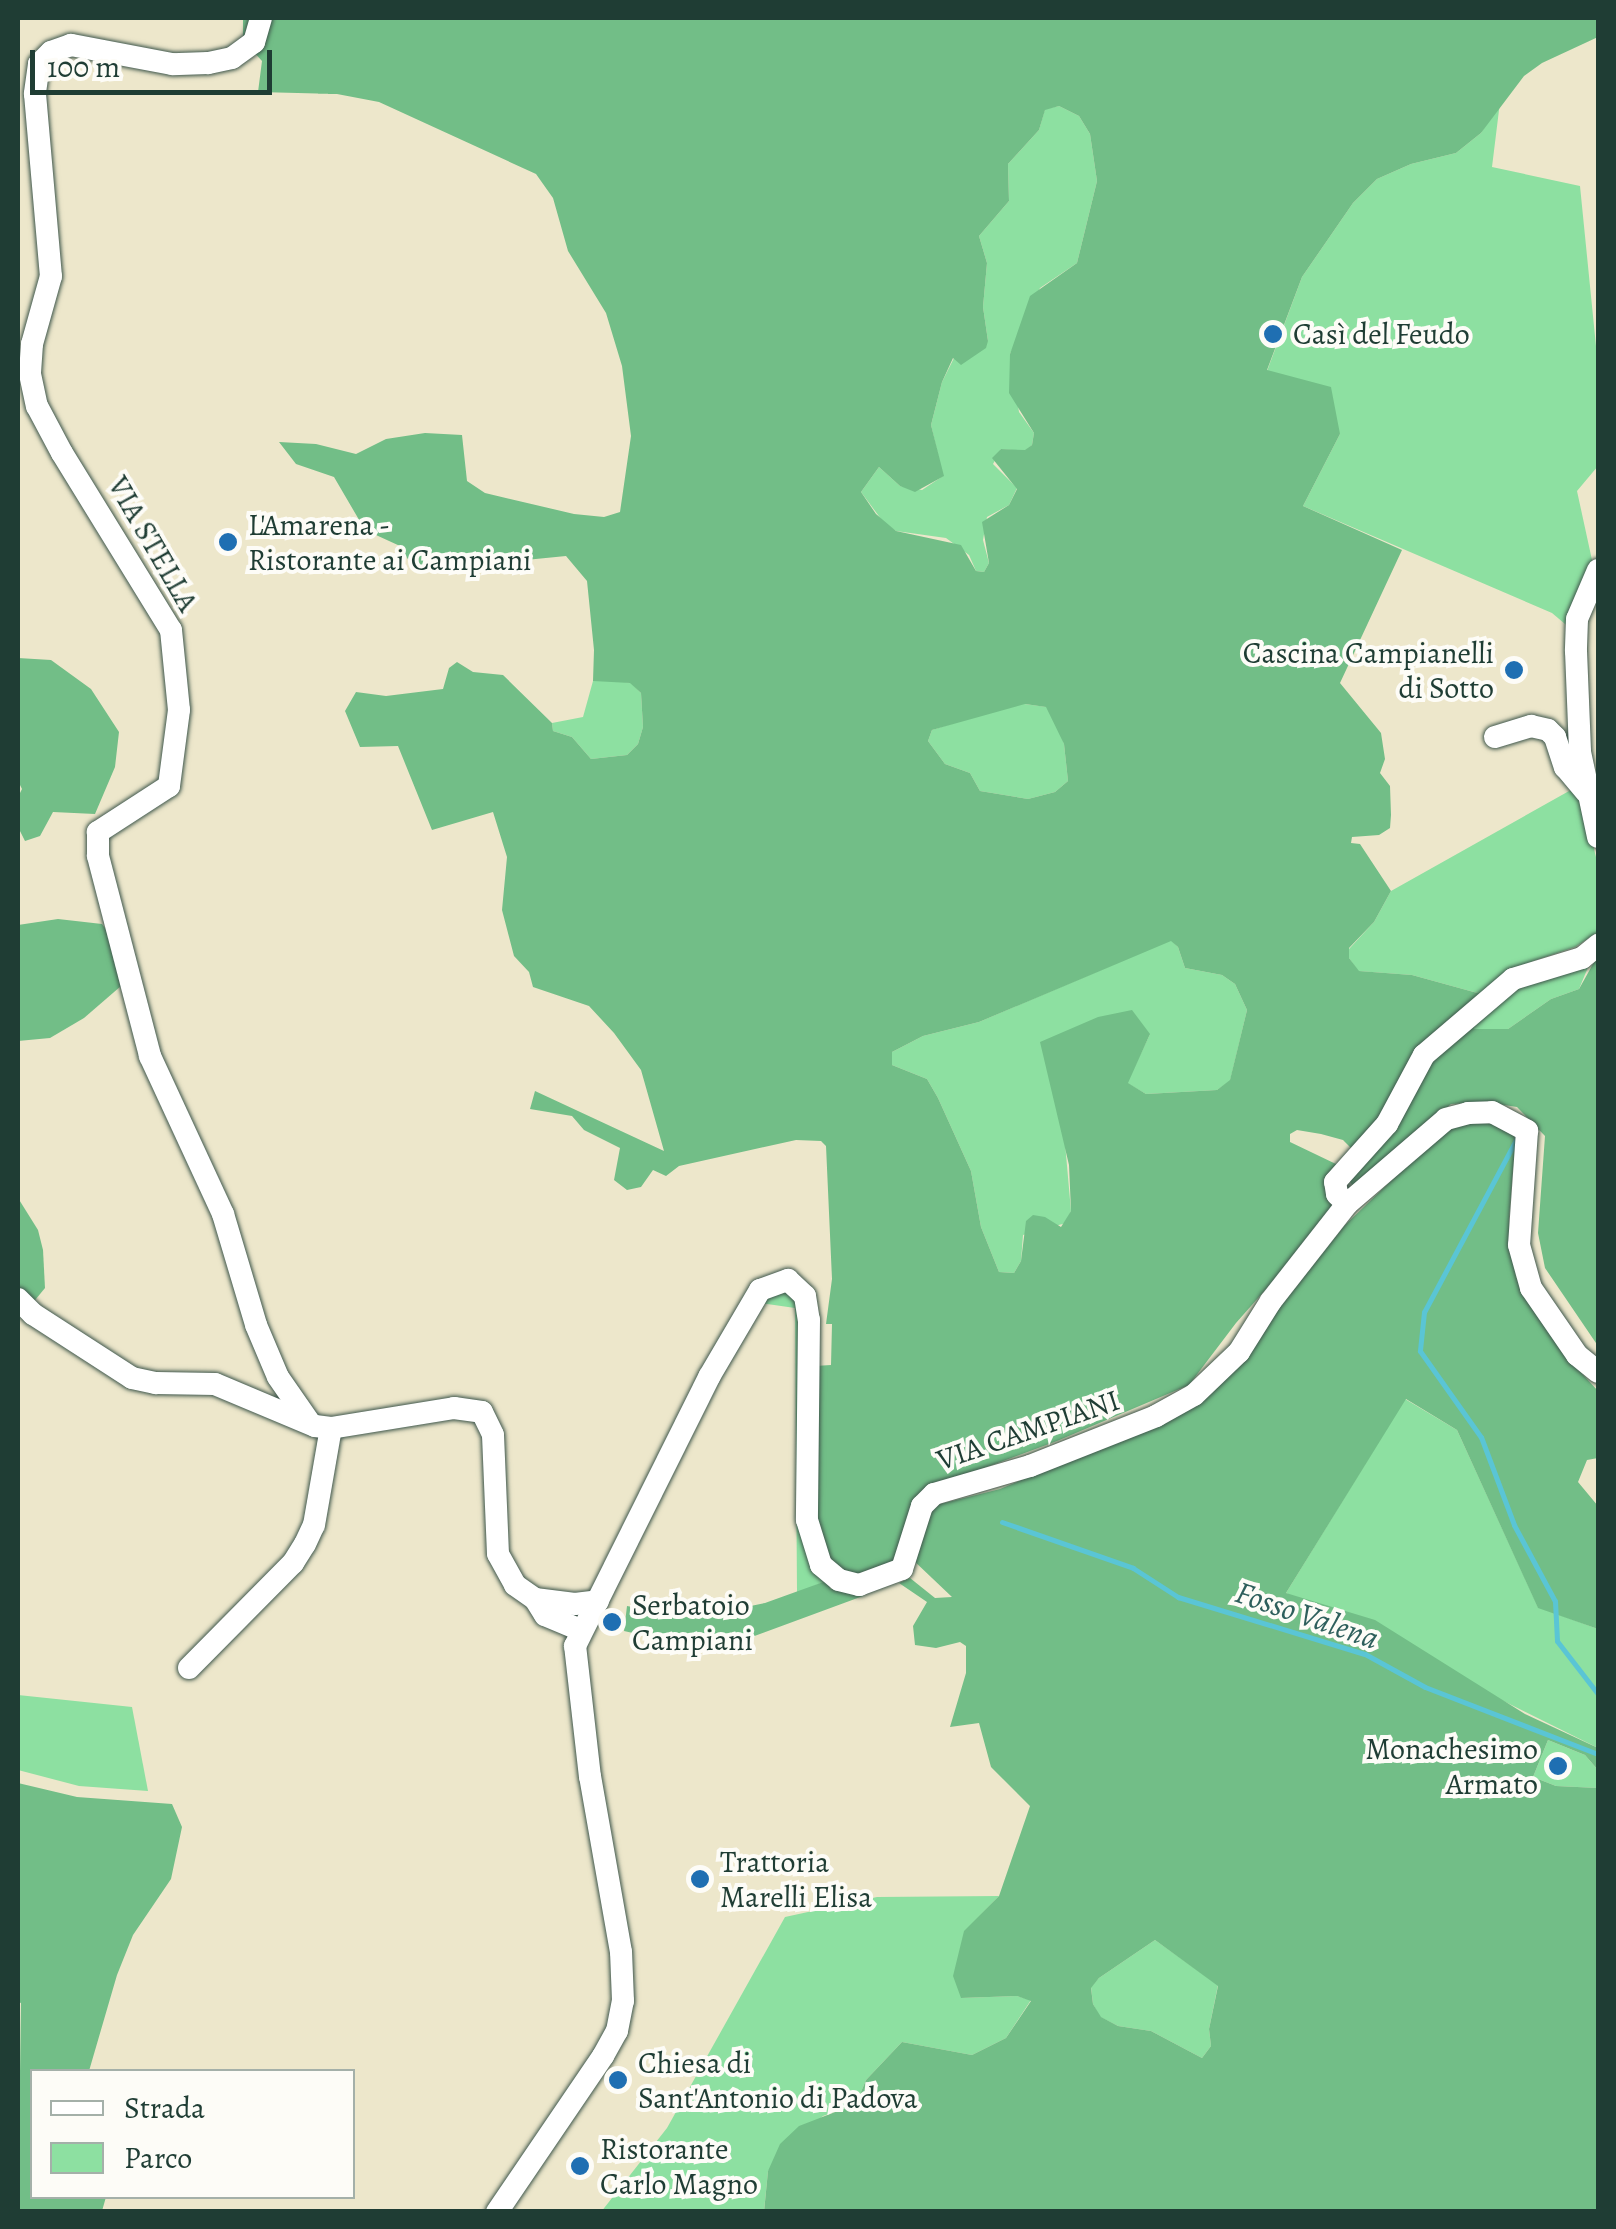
<!DOCTYPE html>
<meta charset="utf-8">
<style>
body{margin:0}
#map{position:relative;width:1616px;height:2229px;overflow:hidden;background:#ede7cb;font-family:Alegreya,serif}
div>[style]{position:absolute}
.green>*{inset:0;background:#8de0a1}
.forest>*{inset:0;background:#72be87}
.stream>*{height:5px;margin:-2.5px;padding:0 2.5px;transform-origin:2.5px;border-radius:2.5px;background:#5ac5d5}
.roads{filter:drop-shadow(0 0 2px #3e564b) drop-shadow(0 0 2px #3e564b)}
.minor>*{height:22px;margin:-11px;padding:0 11px;transform-origin:11px;border-radius:11px;background:#fff}
.dots>*{width:28px;height:28px;translate:-50% -50%;box-sizing:border-box;border:5px solid #fdfcf7;border-radius:50%}
span{translate:-50% -50%;white-space:nowrap;text-align:center;line-height:1.15;-webkit-text-stroke:8px #fdfcf7;paint-order:stroke}
.poi-label{font-size:30px;color:#1f3d34}
.left{translate:0 -50%;text-align:left}
.right{translate:-100% -50%;text-align:right}
.street-label{font-size:30px;color:#1f3d34}
.water-label{font-size:32px;color:#2e5f5c;font-style:italic}
.frame{position:absolute;inset:0;border:20px solid #1f3d34;pointer-events:none}
.legend{position:absolute;left:30px;top:2069px;width:325px;height:130px;box-sizing:border-box;background:#fdfcf7;border:2px solid #a4b0a9;margin:0;padding:12px 18px;list-style:none;font-size:30px;color:#1f3d34}
.legend li{display:flex;align-items:center;gap:20px;height:50px}
.legend b{width:50px;border:2px solid #a4b0a9}
.scale{position:absolute;left:30px;top:50px;width:242px;height:45px;box-sizing:border-box;border:5px solid #1f3d34;border-top:0;padding-left:12px;font-size:30px;line-height:35px;white-space:nowrap;color:#1f3d34;-webkit-text-stroke:8px #fdfcf7;paint-order:stroke}
</style>
<div id="map">
<div class="green">
<i style="clip-path:polygon(1500px 102px,1492px 167px,1580px 186px,1598px 366px,1598px 466px,1577px 491px,1592px 560px,1571px 629px,1552px 613px,1303px 506px,1340px 434px,1267px 371px,1302px 277px,1353px 203px,1377px 179px,1411px 164px,1456px 153px,1481px 133px)"></i>
<i style="clip-path:polygon(1059px 106px,1079px 116px,1090px 134px,1097px 181px,1077px 263px,1040px 288px,1010px 354px,1019px 412px,1034px 433px,1032px 445px,1025px 451px,1001px 449px,993px 464px,1017px 488px,1009px 505px,987px 517px,983px 540px,989px 563px,984px 572px,976px 571px,969px 555px,946px 538px,896px 531px,884px 523px,861px 492px,879px 467px,900px 486px,922px 490px,943px 476px,931px 425px,942px 382px,954px 358px,988px 341px,983px 307px,987px 263px,979px 236px,1009px 201px,1008px 164px,1039px 130px,1045px 109px)"></i>
<i style="clip-path:polygon(607px 679px,631px 683px,641px 693px,643px 727px,638px 744px,627px 755px,591px 759px,572px 737px,553px 731px,552px 723px,583px 717px,593px 681px)"></i>
<i style="clip-path:polygon(1017px 703px,1047px 707px,1055px 716px,1064px 744px,1068px 781px,1055px 792px,1028px 799px,980px 791px,970px 773px,945px 764px,928px 741px,932px 730px)"></i>
<i style="clip-path:polygon(1578px 786px,1598px 865px,1598px 932px,1575px 947px,1533px 961px,1481px 994px,1412px 975px,1358px 971px,1349px 958px,1349px 949px,1374px 922px,1391px 891px)"></i>
<i style="clip-path:polygon(1171px 940px,1178px 947px,1185px 968px,1222px 975px,1235px 984px,1247px 1010px,1230px 1081px,1217px 1090px,1146px 1094px,1127px 1083px,1150px 1034px,1065px 1143px,1071px 1211px,1066px 1223px,1023px 1235px,1021px 1261px,1014px 1273px,999px 1272px,981px 1227px,971px 1171px,938px 1098px,927px 1079px,892px 1065px,889px 1060px,892px 1052px,923px 1036px,979px 1022px)"></i>
<i style="clip-path:polygon(1589px 965px,1579px 989px,1551px 999px,1508px 1029px,1473px 1029px,1473px 1018px,1504px 995px,1543px 976px)"></i>
<i style="clip-path:polygon(779px 1288px,796px 1294px,826px 1581px,797px 1593px,795px 1308px,761px 1303px)"></i>
<i style="clip-path:polygon(1405px 1399px,1457px 1430px,1538px 1607px,1598px 1629px,1598px 1748px,1286px 1593px)"></i>
<i style="clip-path:polygon(18px 1695px,132px 1707px,148px 1791px,79px 1786px,18px 1770px)"></i>
<i style="clip-path:polygon(1548px 1740px,1585px 1755px,1598px 1770px,1598px 1788px,1556px 1786px,1533px 1777px)"></i>
<i style="clip-path:polygon(999px 1896px,965px 1931px,961px 1998px,1017px 1996px,1031px 2000px,1006px 2038px,972px 2055px,902px 2042px,866px 2080px,856px 2104px,823px 2116px,768px 2171px,764px 2211px,601px 2212px,667px 2128px,785px 1917px,877px 1897px)"></i>
<i style="clip-path:polygon(1155px 1940px,1218px 1985px,1209px 2029px,1211px 2046px,1202px 2058px,1151px 2031px,1118px 2026px,1100px 2017px,1093px 2004px,1091px 1987px,1099px 1978px)"></i>
</div>
<div class="forest">
<i style="clip-path:polygon(evenodd,243px 18px,1598px 18px,1598px 37px,1542px 63px,1524px 76px,1481px 133px,1456px 153px,1411px 164px,1377px 179px,1353px 203px,1302px 277px,1267px 370px,1331px 387px,1340px 434px,1303px 506px,1402px 550px,1340px 683px,1381px 733px,1385px 759px,1380px 773px,1390px 786px,1391px 815px,1390px 828px,1379px 835px,1352px 837px,1351px 843px,1360px 844px,1391px 891px,1374px 922px,1349px 948px,1349px 958px,1359px 971px,1412px 975px,1481px 994px,1384px 1120px,1353px 1150px,1343px 1140px,1321px 1134px,1297px 1130px,1290px 1134px,1290px 1142px,1338px 1165px,1329px 1200px,1334px 1212px,1236px 1323px,1189px 1385px,1057px 1441px,930px 1488px,893px 1564px,851px 1577px,826px 1562px,815px 1519px,815px 1366px,831px 1365px,832px 1324px,826px 1324px,832px 1279px,826px 1146px,821px 1141px,796px 1140px,679px 1166px,666px 1176px,653px 1170px,641px 1187px,627px 1190px,614px 1180px,620px 1148px,584px 1130px,572px 1116px,530px 1109px,535px 1091px,664px 1151px,641px 1070px,614px 1033px,589px 1006px,533px 987px,529px 972px,514px 956px,502px 910px,507px 857px,493px 812px,432px 830px,398px 746px,360px 747px,345px 711px,356px 692px,386px 696px,443px 689px,449px 668px,457px 662px,473px 672px,503px 675px,552px 723px,553px 731px,572px 737px,591px 759px,627px 755px,638px 744px,643px 727px,641px 693px,630px 683px,593px 681px,594px 650px,587px 581px,566px 556px,415px 571px,400px 546px,365px 530px,334px 477px,296px 464px,279px 442px,316px 444px,356px 454px,386px 439px,425px 433px,462px 435px,467px 481px,485px 493px,574px 514px,604px 517px,620px 512px,631px 436px,622px 366px,606px 313px,568px 251px,553px 198px,536px 174px,379px 102px,337px 94px,258px 92px,262px 61px,243px 40px,243px 18px,1059px 106px,1079px 116px,1090px 134px,1097px 181px,1077px 263px,1030px 296px,1010px 354px,1009px 393px,1034px 433px,1032px 445px,1025px 450px,1001px 449px,992px 458px,1017px 489px,1009px 505px,982px 522px,989px 563px,984px 572px,976px 571px,961px 545px,896px 531px,876px 514px,861px 492px,879px 467px,900px 486px,915px 492px,944px 476px,931px 425px,942px 382px,953px 358px,961px 365px,986px 348px,988px 341px,983px 307px,987px 263px,979px 236px,1009px 201px,1008px 164px,1039px 130px,1045px 110px,1059px 106px,243px 18px,1025px 704px,1046px 707px,1064px 744px,1068px 781px,1055px 792px,1028px 799px,980px 791px,970px 773px,945px 764px,928px 741px,932px 730px,1025px 704px,243px 18px,1171px 941px,1178px 947px,1185px 968px,1222px 975px,1235px 984px,1247px 1010px,1230px 1080px,1217px 1090px,1146px 1094px,1128px 1083px,1150px 1034px,1132px 1010px,1098px 1017px,1040px 1042px,1069px 1165px,1071px 1211px,1061px 1227px,1045px 1217px,1033px 1215px,1026px 1221px,1021px 1261px,1014px 1273px,999px 1272px,981px 1227px,971px 1171px,938px 1098px,927px 1079px,892px 1065px,892px 1052px,923px 1036px,979px 1022px,1171px 941px)"></i>
<i style="clip-path:polygon(18px 658px,51px 660px,91px 689px,119px 732px,115px 767px,95px 814px,53px 812px,40px 836px,25px 841px,18px 827px,18px 797px,22px 789px,18px 781px)"></i>
<i style="clip-path:polygon(58px 919px,102px 924px,109px 934px,121px 986px,84px 1018px,50px 1038px,18px 1041px,18px 925px)"></i>
<i style="clip-path:polygon(1598px 955px,1598px 1346px,1545px 1268px,1538px 1233px,1545px 1136px,1517px 1107px,1485px 1102px,1451px 1104px,1355px 1189px,1347px 1177px,1435px 1055px,1473px 1018px,1474px 1029px,1508px 1029px,1551px 999px,1579px 989px)"></i>
<i style="clip-path:polygon(evenodd,1474px 1118px,1508px 1124px,1520px 1148px,1513px 1169px,1509px 1220px,1516px 1277px,1561px 1351px,1598px 1391px,1598px 1458px,1587px 1460px,1578px 1482px,1598px 1506px,1598px 1629px,1538px 1608px,1457px 1430px,1406px 1399px,1286px 1593px,1375px 1620px,1525px 1714px,1598px 1748px,1598px 1770px,1585px 1755px,1548px 1740px,1533px 1777px,1556px 1786px,1598px 1788px,1598px 2211px,764px 2212px,768px 2171px,780px 2144px,799px 2126px,856px 2104px,866px 2080px,902px 2042px,972px 2055px,1006px 2038px,1031px 2001px,1017px 1996px,961px 1998px,953px 1976px,964px 1931px,999px 1896px,1030px 1806px,991px 1767px,979px 1723px,950px 1727px,966px 1673px,966px 1646px,960px 1642px,936px 1648px,915px 1645px,913px 1626px,927px 1602px,899px 1583px,910px 1578px,935px 1598px,952px 1597px,912px 1559px,919px 1526px,936px 1505px,1000px 1489px,1163px 1421px,1214px 1390px,1344px 1226px,1443px 1131px,1474px 1118px,1155px 1940px,1218px 1986px,1209px 2029px,1211px 2046px,1202px 2058px,1151px 2031px,1118px 2026px,1101px 2017px,1093px 2004px,1091px 1988px,1099px 1978px,1155px 1940px)"></i>
<i style="clip-path:polygon(18px 1198px,38px 1230px,43px 1250px,45px 1288px,31px 1305px,18px 1290px)"></i>
<i style="clip-path:polygon(826px 1581px,831px 1589px,842px 1585px,863px 1589px,863px 1596px,730px 1645px,686px 1645px,624px 1631px,627px 1606px,692px 1618px,765px 1603px)"></i>
<i style="clip-path:polygon(18px 1783px,77px 1797px,172px 1804px,182px 1827px,171px 1879px,133px 1935px,117px 1975px,89px 2071px,32px 2072px,32px 2196px,106px 2197px,102px 2211px,18px 2211px,21px 2003px,18px 2002px)"></i>
</div>
<div class="stream">
<i style="left:1517px;top:1138px;width:197px;rotate:118.1deg"></i>
<i style="left:1424px;top:1312px;width:39px;rotate:96deg"></i>
<i style="left:1420px;top:1351px;width:105px;rotate:54.7deg"></i>
<i style="left:1481px;top:1437px;width:94px;rotate:69.4deg"></i>
<i style="left:1514px;top:1525px;width:86px;rotate:61.7deg"></i>
<i style="left:1555px;top:1601px;width:40px;rotate:87.1deg"></i>
<i style="left:1557px;top:1641px;width:67px;rotate:52.3deg"></i>
<i style="left:1002px;top:1522px;width:139px;rotate:19.3deg"></i>
<i style="left:1133px;top:1568px;width:54px;rotate:32.8deg"></i>
<i style="left:1178px;top:1597px;width:195px;rotate:17deg"></i>
<i style="left:1365px;top:1654px;width:68px;rotate:28.8deg"></i>
<i style="left:1425px;top:1687px;width:186px;rotate:21.2deg"></i>
</div>
<div class="roads">
<div class="minor">
<i style="left:261px;top:18px;width:25px;rotate:106deg"></i>
<i style="left:254px;top:42px;width:27px;rotate:144deg"></i>
<i style="left:232px;top:58px;width:25px;rotate:168deg"></i>
<i style="left:208px;top:63px;width:36px;rotate:178deg"></i>
<i style="left:172px;top:64px;width:103px;rotate:-169.3deg"></i>
<i style="left:71px;top:45px;width:21px;rotate:161deg"></i>
<i style="left:51px;top:52px;width:17px;rotate:135deg"></i>
<i style="left:39px;top:64px;width:30px;rotate:98deg"></i>
<i style="left:35px;top:94px;width:183px;rotate:85deg"></i>
<i style="left:51px;top:276px;width:71px;rotate:105.6deg"></i>
<i style="left:32px;top:344px;width:30px;rotate:94deg"></i>
<i style="left:30px;top:374px;width:33px;rotate:78deg"></i>
<i style="left:37px;top:406px;width:53px;rotate:62deg"></i>
<i style="left:62px;top:453px;width:208px;rotate:58.4deg"></i>
<i style="left:171px;top:630px;width:80px;rotate:84.3deg"></i>
<i style="left:179px;top:710px;width:77px;rotate:97.5deg"></i>
<i style="left:169px;top:786px;width:85px;rotate:147.1deg"></i>
<i style="left:98px;top:832px;width:24px;rotate:90deg"></i>
<i style="left:98px;top:856px;width:207px;rotate:75.4deg"></i>
<i style="left:150px;top:1056px;width:174px;rotate:65.2deg"></i>
<i style="left:223px;top:1214px;width:116px;rotate:73.4deg"></i>
<i style="left:256px;top:1325px;width:56px;rotate:67.1deg"></i>
<i style="left:278px;top:1377px;width:56px;rotate:55.2deg"></i>
<i style="left:1598px;top:570px;width:53px;rotate:113.2deg"></i>
<i style="left:1577px;top:619px;width:32px;rotate:92deg"></i>
<i style="left:1576px;top:651px;width:101px;rotate:87.7deg"></i>
<i style="left:1580px;top:752px;width:87px;rotate:78deg"></i>
<i style="left:1495px;top:737px;width:38px;rotate:-17deg"></i>
<i style="left:1531px;top:726px;width:17px;rotate:13deg"></i>
<i style="left:1548px;top:730px;width:10px;rotate:45deg"></i>
<i style="left:1555px;top:737px;width:32px;rotate:72deg"></i>
<i style="left:1565px;top:767px;width:33px;rotate:50deg"></i>
<i style="left:1347px;top:1204px;width:14px;rotate:-135deg"></i>
<i style="left:1337px;top:1194px;width:12px;rotate:-99deg"></i>
<i style="left:1335px;top:1182px;width:78px;rotate:-48.1deg"></i>
<i style="left:1387px;top:1124px;width:78px;rotate:-61.8deg"></i>
<i style="left:1424px;top:1055px;width:117px;rotate:-40.5deg"></i>
<i style="left:1513px;top:979px;width:72px;rotate:-16.9deg"></i>
<i style="left:1582px;top:958px;width:21px;rotate:-39deg"></i>
<i style="left:18px;top:1299px;width:21px;rotate:45deg"></i>
<i style="left:33px;top:1314px;width:118px;rotate:32.9deg"></i>
<i style="left:132px;top:1378px;width:25px;rotate:12deg"></i>
<i style="left:156px;top:1383px;width:59px;rotate:1deg"></i>
<i style="left:215px;top:1384px;width:108px;rotate:22.8deg"></i>
<i style="left:315px;top:1426px;width:16px;rotate:7deg"></i>
<i style="left:331px;top:1428px;width:125px;rotate:-9.2deg"></i>
<i style="left:454px;top:1408px;width:28px;rotate:8deg"></i>
<i style="left:482px;top:1412px;width:25px;rotate:64deg"></i>
<i style="left:493px;top:1435px;width:119px;rotate:87.6deg"></i>
<i style="left:498px;top:1554px;width:35px;rotate:61deg"></i>
<i style="left:515px;top:1585px;width:24px;rotate:35deg"></i>
<i style="left:535px;top:1599px;width:19px;rotate:58deg"></i>
<i style="left:545px;top:1615px;width:39px;rotate:23deg"></i>
<i style="left:535px;top:1599px;width:40px;rotate:7.1deg"></i>
<i style="left:575px;top:1604px;width:23px;rotate:-7deg"></i>
<i style="left:189px;top:1668px;width:148px;rotate:-45.3deg"></i>
<i style="left:293px;top:1563px;width:22px;rotate:-58deg"></i>
<i style="left:305px;top:1544px;width:21px;rotate:-65deg"></i>
<i style="left:314px;top:1525px;width:98px;rotate:-80.1deg"></i>
<i style="left:497px;top:2212px;width:189px;rotate:-55.8deg"></i>
<i style="left:603px;top:2056px;width:29px;rotate:-61deg"></i>
<i style="left:617px;top:2031px;width:31px;rotate:-79deg"></i>
<i style="left:623px;top:2001px;width:49px;rotate:-92.3deg"></i>
<i style="left:621px;top:1952px;width:178px;rotate:-100deg"></i>
<i style="left:590px;top:1777px;width:132px;rotate:-96.5deg"></i>
<i style="left:575px;top:1646px;width:301px;rotate:-63.5deg"></i>
<i style="left:709px;top:1377px;width:101px;rotate:-59.6deg"></i>
<i style="left:760px;top:1290px;width:30px;rotate:-20deg"></i>
<i style="left:788px;top:1280px;width:23px;rotate:43deg"></i>
<i style="left:805px;top:1296px;width:24px;rotate:81deg"></i>
<i style="left:809px;top:1320px;width:200px;rotate:90.6deg"></i>
<i style="left:807px;top:1520px;width:47px;rotate:72.7deg"></i>
<i style="left:821px;top:1565px;width:23px;rotate:40deg"></i>
<i style="left:839px;top:1580px;width:21px;rotate:14deg"></i>
<i style="left:859px;top:1585px;width:46px;rotate:-20.4deg"></i>
<i style="left:902px;top:1569px;width:66px;rotate:-72.4deg"></i>
<i style="left:922px;top:1506px;width:17px;rotate:-45deg"></i>
<i style="left:934px;top:1494px;width:100px;rotate:-16.3deg"></i>
<i style="left:1030px;top:1466px;width:136px;rotate:-21.6deg"></i>
<i style="left:1156px;top:1416px;width:43px;rotate:-28.9deg"></i>
<i style="left:1194px;top:1395px;width:62px;rotate:-43.7deg"></i>
<i style="left:1239px;top:1352px;width:60px;rotate:-57.9deg"></i>
<i style="left:1271px;top:1301px;width:123px;rotate:-51.9deg"></i>
<i style="left:1347px;top:1204px;width:130px;rotate:-40.6deg"></i>
<i style="left:1446px;top:1119px;width:23px;rotate:-15deg"></i>
<i style="left:1468px;top:1113px;width:24px;rotate:-2deg"></i>
<i style="left:1492px;top:1112px;width:40px;rotate:28deg"></i>
<i style="left:1527px;top:1131px;width:114px;rotate:94deg"></i>
<i style="left:1519px;top:1245px;width:45px;rotate:74.4deg"></i>
<i style="left:1531px;top:1288px;width:81px;rotate:55.5deg"></i>
<i style="left:1577px;top:1355px;width:27px;rotate:39deg"></i>
</div>
</div>
<div class="dots">
<i style="left:1273px;top:334px;background:#1f6fb2"></i>
<i style="left:228px;top:542px;background:#1f6fb2"></i>
<i style="left:1514px;top:670px;background:#1f6fb2"></i>
<i style="left:612px;top:1622px;background:#1f6fb2"></i>
<i style="left:1558px;top:1766px;background:#1f6fb2"></i>
<i style="left:700px;top:1879px;background:#1f6fb2"></i>
<i style="left:618px;top:2080px;background:#1f6fb2"></i>
<i style="left:580px;top:2166px;background:#1f6fb2"></i>
</div>
<div class="poi-label">
<span class="left" style="left:1293px;top:334px">Casì del Feudo</span>
<span class="left" style="left:248px;top:542px">L'Amarena -<br>Ristorante ai Campiani</span>
<span class="right" style="left:1494px;top:670px">Cascina Campianelli<br>di Sotto</span>
<span class="left" style="left:632px;top:1622px">Serbatoio<br>Campiani</span>
<span class="right" style="left:1538px;top:1766px">Monachesimo<br>Armato</span>
<span class="left" style="left:720px;top:1879px">Trattoria<br>Marelli Elisa</span>
<span class="left" style="left:638px;top:2080px">Chiesa di<br>Sant'Antonio di Padova</span>
<span class="left" style="left:600px;top:2166px">Ristorante<br>Carlo Magno</span>
</div>
<div class="street-label">
<span style="left:153px;top:544px;rotate:60deg">VIA STELLA</span>
<span style="left:1028px;top:1430px;rotate:-19deg">VIA CAMPIANI</span>
</div>
<div class="water-label">
<span style="left:1307px;top:1615px;rotate:19deg">Fosso Valena</span>
</div>
<div class="frame"></div>
<ul class="legend">
<li><b style="height:12px;background:#fff"></b>Strada</li>
<li><b style="height:28px;background:#8de0a1"></b>Parco</li>
</ul>
<div class="scale">100 m</div>
</div>
